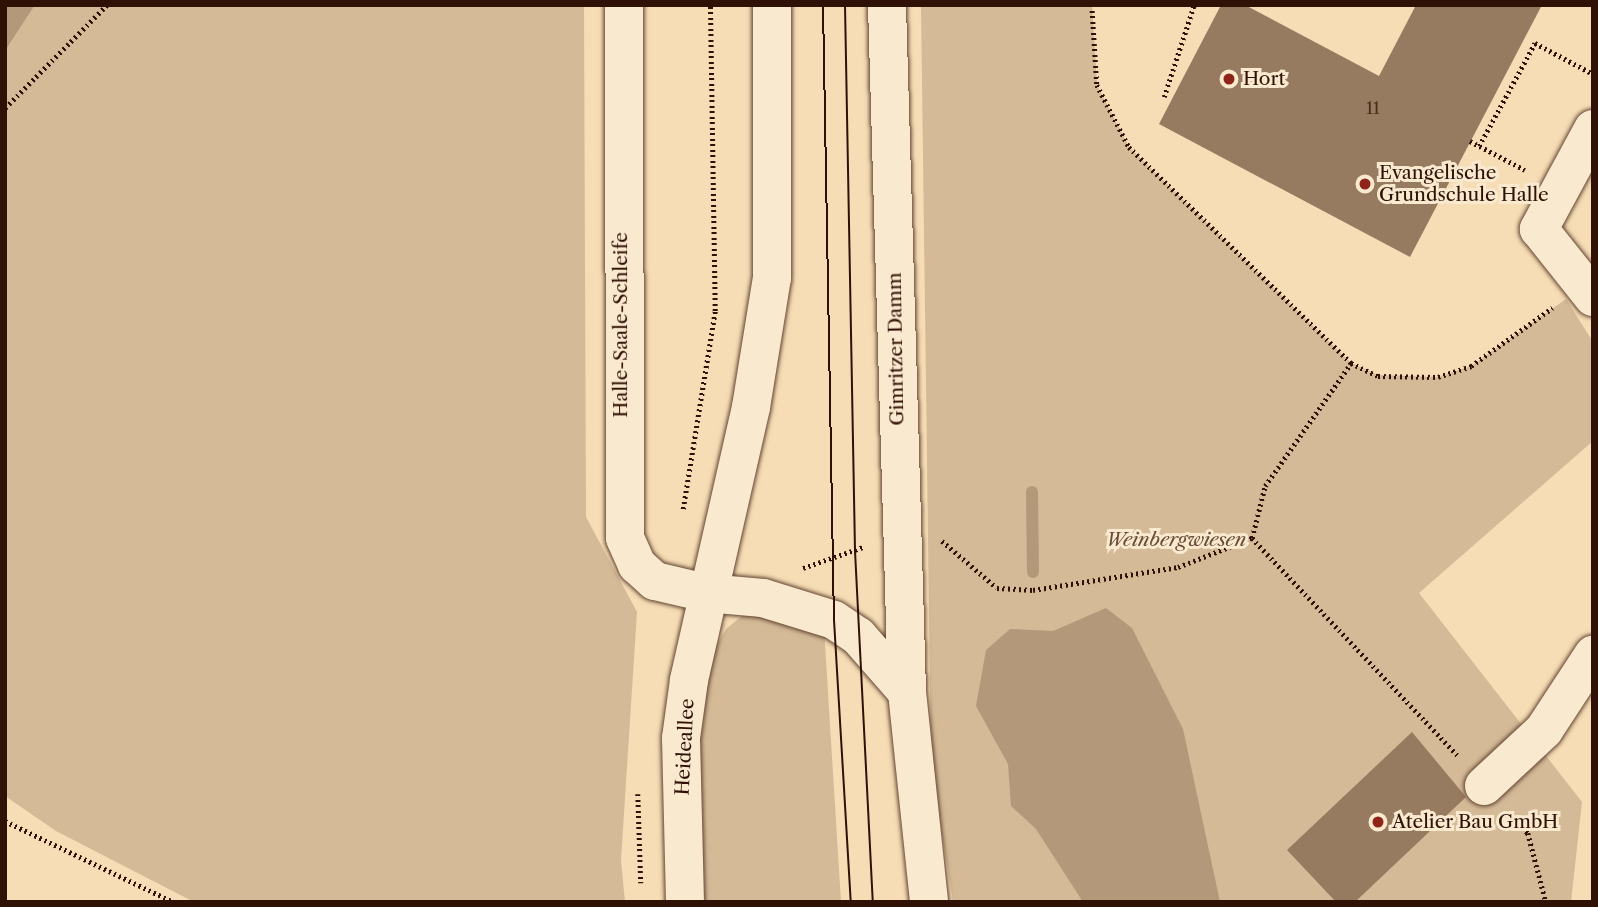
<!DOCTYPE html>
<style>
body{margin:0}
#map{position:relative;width:1598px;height:907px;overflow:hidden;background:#f6ddb5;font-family:"Libre Caslon Text",serif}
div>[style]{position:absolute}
.green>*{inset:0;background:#d4ba97}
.water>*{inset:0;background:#b39879}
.stream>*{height:12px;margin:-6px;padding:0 6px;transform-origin:6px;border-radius:6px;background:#b39879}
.building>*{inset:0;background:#977b61}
.path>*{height:4.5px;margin-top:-2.25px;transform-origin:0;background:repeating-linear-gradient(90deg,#301105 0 2px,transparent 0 5.5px)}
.roads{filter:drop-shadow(0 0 2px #624431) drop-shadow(0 0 2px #624431)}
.minor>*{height:38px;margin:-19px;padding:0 19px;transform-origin:19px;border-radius:19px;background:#f9e9cf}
.secondary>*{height:38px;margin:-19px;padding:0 19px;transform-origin:19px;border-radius:19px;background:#f9e9cf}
.tram>*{height:2px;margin:-1px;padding:0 1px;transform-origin:1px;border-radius:1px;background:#301105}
.dots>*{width:19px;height:19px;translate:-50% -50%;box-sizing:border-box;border:4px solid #f9e9cf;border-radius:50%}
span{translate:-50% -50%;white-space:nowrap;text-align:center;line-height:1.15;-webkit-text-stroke:6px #f9e9cf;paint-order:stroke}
.number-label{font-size:16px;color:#4a2c1c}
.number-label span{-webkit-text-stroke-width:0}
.poi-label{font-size:19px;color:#301105}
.left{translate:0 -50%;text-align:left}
.street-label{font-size:19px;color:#301105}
.park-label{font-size:19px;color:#694c38;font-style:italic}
.frame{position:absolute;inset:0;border:7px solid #301105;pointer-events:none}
</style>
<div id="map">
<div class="green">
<i style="clip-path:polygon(35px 5px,584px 5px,586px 517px,637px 612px,621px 860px,625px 902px,194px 902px,56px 831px,5px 796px,5px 51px)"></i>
<i style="clip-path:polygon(921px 5px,1092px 5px,1097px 85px,1129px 147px,1351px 363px,1378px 375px,1438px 377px,1471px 366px,1566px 299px,1593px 342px,1593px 441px,1419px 593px,1582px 802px,1571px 902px,953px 902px,931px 765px)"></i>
<i style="clip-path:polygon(765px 612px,824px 628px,841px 902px,697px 902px,695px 721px,713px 651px,726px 629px,743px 615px)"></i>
</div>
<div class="water">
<i style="clip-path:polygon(5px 5px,35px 5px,5px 51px)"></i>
<i style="clip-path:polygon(1106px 608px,1132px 628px,1183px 729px,1220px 902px,1083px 902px,1036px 829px,1011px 806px,1008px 764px,976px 706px,986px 650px,1010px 629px,1053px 631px)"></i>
</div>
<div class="stream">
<i style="left:1032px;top:492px;width:80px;rotate:89.3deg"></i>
</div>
<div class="building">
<i style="clip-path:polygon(1221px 5px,1245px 5px,1379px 76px,1416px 5px,1542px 5px,1410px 257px,1159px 124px)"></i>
<i style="clip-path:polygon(1412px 732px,1466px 797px,1355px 902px,1336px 902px,1287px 850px)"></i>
</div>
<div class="path">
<i style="left:1092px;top:5px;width:80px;rotate:86.4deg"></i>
<i style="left:1097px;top:85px;width:70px;rotate:62.7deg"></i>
<i style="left:1129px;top:147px;width:310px;rotate:44.2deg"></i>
<i style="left:1351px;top:363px;width:30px;rotate:26deg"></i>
<i style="left:1378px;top:376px;width:60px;rotate:1deg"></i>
<i style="left:1438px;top:377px;width:35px;rotate:-18deg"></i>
<i style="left:1471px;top:366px;width:100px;rotate:-35.6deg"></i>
<i style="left:1164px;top:97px;width:97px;rotate:-71.9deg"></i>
<i style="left:5px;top:108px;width:145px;rotate:-45.3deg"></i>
<i style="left:1470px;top:141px;width:62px;rotate:27.8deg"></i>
<i style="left:1479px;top:146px;width:117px;rotate:-61.5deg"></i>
<i style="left:1535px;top:43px;width:66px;rotate:28.1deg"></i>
<i style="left:683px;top:509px;width:201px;rotate:-80.8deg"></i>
<i style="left:715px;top:311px;width:306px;rotate:-90.9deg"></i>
<i style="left:1252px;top:538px;width:300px;rotate:46.6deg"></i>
<i style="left:1252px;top:538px;width:54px;rotate:-76deg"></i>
<i style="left:1265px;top:486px;width:150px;rotate:-55deg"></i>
<i style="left:942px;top:541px;width:72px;rotate:40.5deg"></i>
<i style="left:997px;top:588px;width:36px;rotate:3deg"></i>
<i style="left:1033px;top:590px;width:147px;rotate:-9deg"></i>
<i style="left:1178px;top:567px;width:79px;rotate:-21.4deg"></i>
<i style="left:803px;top:568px;width:64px;rotate:-19.3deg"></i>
<i style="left:638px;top:794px;width:89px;rotate:88.1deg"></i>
<i style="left:1511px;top:815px;width:25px;rotate:47deg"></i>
<i style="left:1528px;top:833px;width:71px;rotate:75.4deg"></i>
<i style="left:5px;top:821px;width:187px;rotate:25.7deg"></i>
</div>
<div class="roads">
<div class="minor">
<i style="left:624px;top:5px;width:533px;rotate:89.89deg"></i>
<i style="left:625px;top:538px;width:30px;rotate:66deg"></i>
<i style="left:637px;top:565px;width:24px;rotate:42deg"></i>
<i style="left:655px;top:581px;width:52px;rotate:13.2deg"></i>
<i style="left:1593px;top:129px;width:114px;rotate:118.4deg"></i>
<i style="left:1539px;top:229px;width:87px;rotate:51.5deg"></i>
<i style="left:1484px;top:786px;width:82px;rotate:-43deg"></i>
<i style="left:1544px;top:730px;width:90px;rotate:-56.8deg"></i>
</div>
<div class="secondary">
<i style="left:887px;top:5px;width:687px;rotate:88.33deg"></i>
<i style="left:907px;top:692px;width:211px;rotate:84deg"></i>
<i style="left:706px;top:593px;width:57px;rotate:5deg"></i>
<i style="left:763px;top:598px;width:74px;rotate:17.2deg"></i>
<i style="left:834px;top:620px;width:29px;rotate:34deg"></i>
<i style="left:858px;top:636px;width:74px;rotate:48.8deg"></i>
<i style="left:685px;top:902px;width:164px;rotate:-91.4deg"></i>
<i style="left:681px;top:738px;width:59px;rotate:-82.1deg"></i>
<i style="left:689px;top:680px;width:280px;rotate:-77.2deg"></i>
<i style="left:751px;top:407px;width:131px;rotate:-80.8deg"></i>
<i style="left:772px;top:278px;width:273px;rotate:-90deg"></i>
</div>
</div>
<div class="tram">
<i style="left:823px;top:5px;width:615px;rotate:88.98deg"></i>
<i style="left:834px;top:620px;width:283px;rotate:86.6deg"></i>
<i style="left:845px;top:5px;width:546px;rotate:88.95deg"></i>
<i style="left:855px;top:551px;width:351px;rotate:87.1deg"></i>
</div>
<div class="dots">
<i style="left:1229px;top:79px;background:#8f2418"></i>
<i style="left:1365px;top:184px;background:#8f2418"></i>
<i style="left:1378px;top:822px;background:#8f2418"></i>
</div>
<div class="number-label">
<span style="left:1373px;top:108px">11</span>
</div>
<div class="poi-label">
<span class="left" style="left:1243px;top:79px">Hort</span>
<span class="left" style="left:1379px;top:184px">Evangelische<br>Grundschule Halle</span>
<span class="left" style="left:1392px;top:822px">Atelier Bau GmbH</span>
</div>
<div class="street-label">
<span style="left:621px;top:325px;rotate:-90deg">Halle-Saale-Schleife</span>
<span style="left:896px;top:349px;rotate:-91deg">Gimritzer Damm</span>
<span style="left:685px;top:747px;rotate:-87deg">Heideallee</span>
</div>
<div class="park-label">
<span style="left:1176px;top:540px">Weinbergwiesen</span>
</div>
<div class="frame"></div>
</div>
